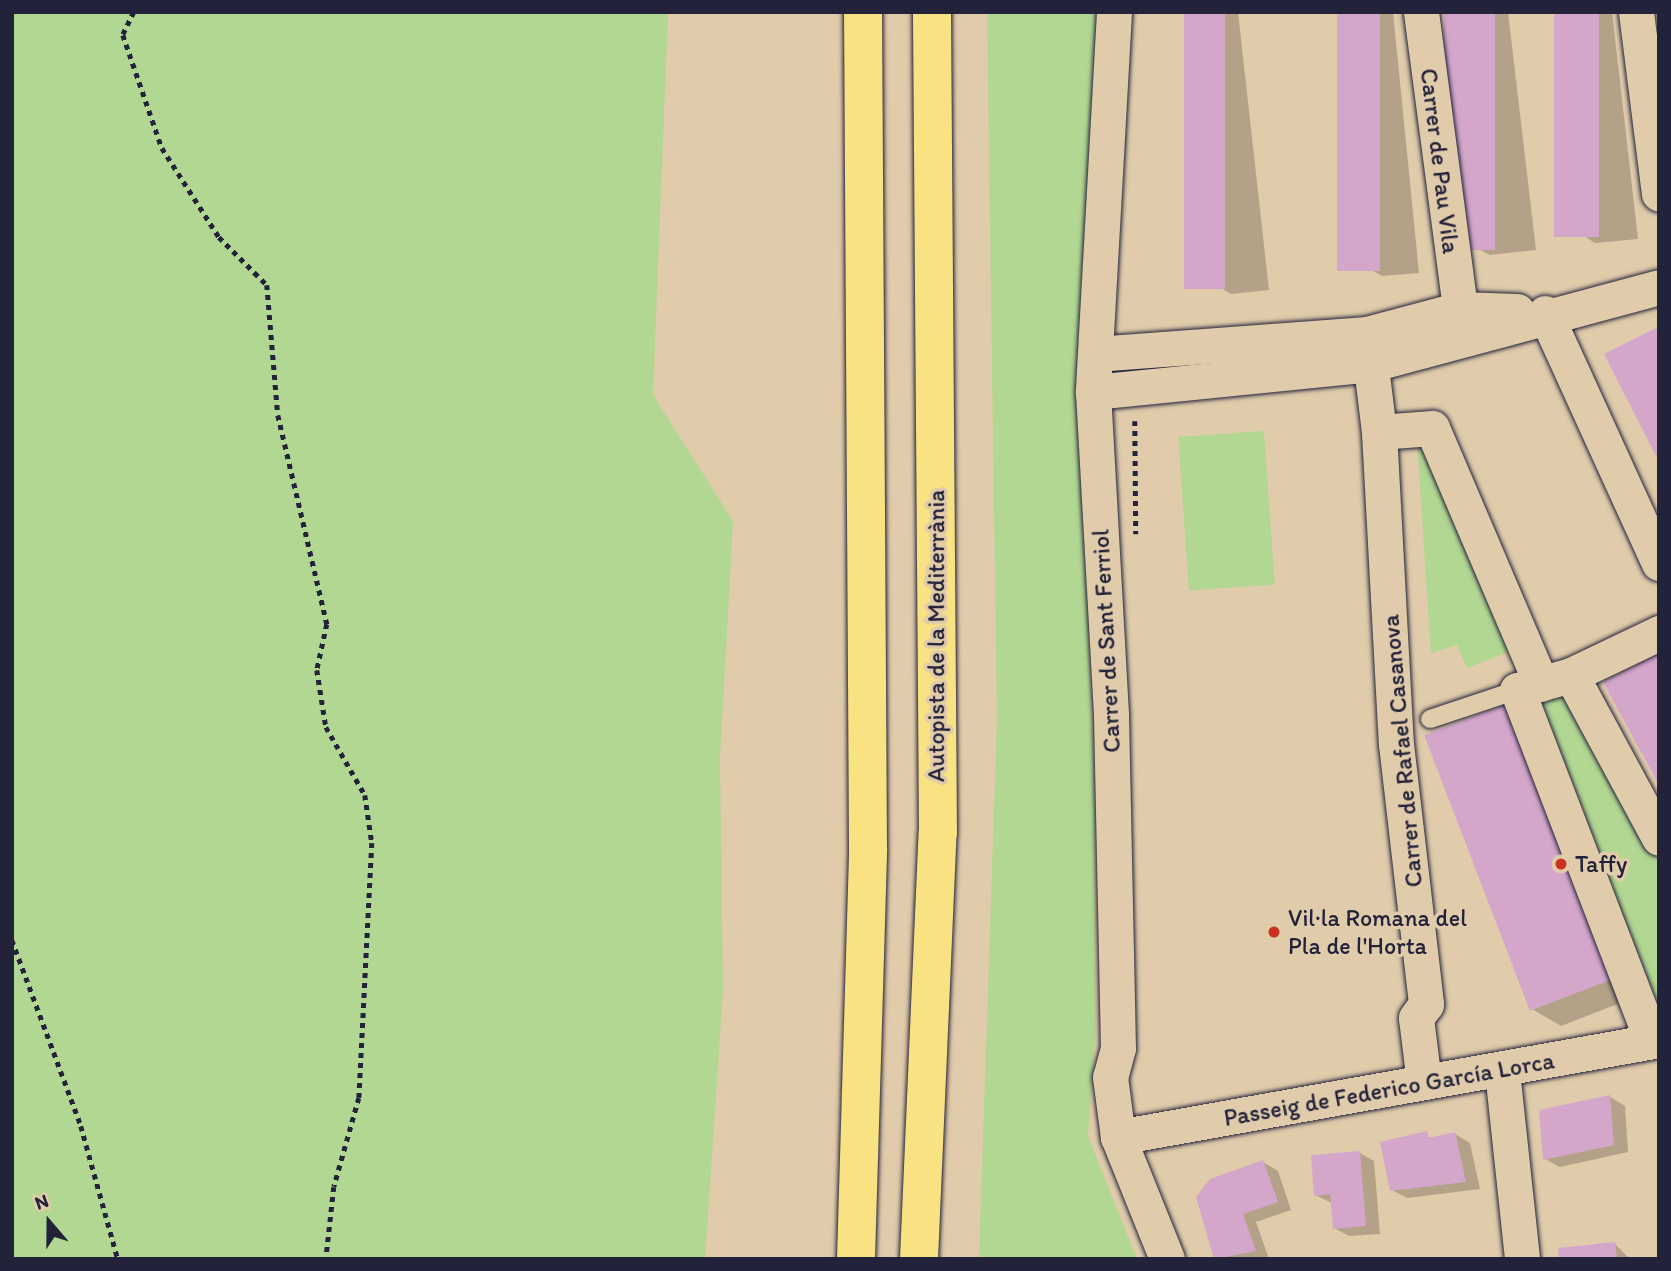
<!DOCTYPE html>
<meta charset="utf-8">
<style>
body{margin:0}
#map{position:relative;width:1671px;height:1271px;overflow:hidden;background:#e0cbaa;font-family:Itim,sans-serif}
div>[style]{position:absolute}
.green>*{inset:0;background:#b2d792;transform-origin:0 0}
.shadow>*{inset:0;background:#0003}
.building>*{inset:0;background:#d4a7ca;transform-origin:0 0}
.path>*{height:4.5px;margin-top:-2.25px;transform-origin:0;background:repeating-linear-gradient(90deg,#22223b 0 5px,transparent 0 10px)}
.roads{filter:drop-shadow(0 0 2px #22223b) drop-shadow(0 0 2px #22223b)}
.lane>*{height:18px;margin:-9px;padding:0 9px;transform-origin:9px;border-radius:9px;background:#e0cbaa}
.street>*{height:35px;margin:-17.5px;padding:0 17.5px;transform-origin:17.5px;border-radius:17.5px;background:#e0cbaa}
.highway>*{height:38px;margin:-19px;padding:0 19px;transform-origin:19px;border-radius:19px;background:#f8e281}
.dots>*{width:19px;height:19px;translate:-50% -50%;box-sizing:border-box;border:4px solid #e0cbaa;border-radius:50%}
span{translate:-50% -50%;white-space:nowrap;text-align:center;line-height:1.15;-webkit-text-stroke:7px #e0cbaa;paint-order:stroke}
.street-label{font-size:24px;color:#22223b}
.poi-label{font-size:24px;color:#22223b}
.left{translate:0 -50%;text-align:left}
.frame{position:absolute;inset:0;border:14px solid #22223b;pointer-events:none}
.north{position:absolute;left:14px;top:1187px;width:70px;height:70px;-webkit-text-stroke:5px #e0cbaa;paint-order:stroke;rotate:340deg;font-size:19px;font-weight:700;line-height:28px;text-align:center;color:#22223b}
.north::after{content:'';display:block;margin:auto;width:24px;height:32px;background:#22223b;clip-path:polygon(50% 0,100% 100%,50% 72%,0 100%)}
</style>
<div id="map">
<div class="green">
<i style="clip-path:polygon(12px 12px,668px 12px,653px 395px,733px 521px,720px 758px,723px 991px,705px 1259px,12px 1259px)"></i>
<i style="clip-path:polygon(987px 12px,1098px 12px,1078px 348px,1095px 798px,1096px 1027px,1088px 1136px,1137px 1259px,979px 1259px,997px 720px)"></i>
<i style="left:1264px;top:431px;width:154px;height:86px;rotate:86deg"></i>
<i style="clip-path:polygon(1424px 439px,1511px 651px,1467px 668px,1457px 645px,1431px 653px,1417px 442px)"></i>
<i style="clip-path:polygon(1569px 693px,1659px 862px,1659px 1007px,1542px 703px)"></i>
</div>
<div class="shadow">
<i style="clip-path:polygon(1186px 12px,1238px 12px,1269px 290px,1231px 294px,1216px 285px)"></i>
<i style="clip-path:polygon(1338px 12px,1393px 12px,1419px 273px,1382px 276px,1368px 268px)"></i>
<i style="clip-path:polygon(1446px 12px,1508px 12px,1536px 250px,1490px 255px,1475px 247px)"></i>
<i style="clip-path:polygon(1556px 12px,1612px 12px,1638px 239px,1595px 243px,1581px 234px)"></i>
<i style="clip-path:polygon(1426px 737px,1646px 993px,1561px 1026px,1532px 1009px)"></i>
<i style="clip-path:polygon(1610px 1097px,1625px 1106px,1628px 1152px,1560px 1167px,1545px 1159px)"></i>
<i style="clip-path:polygon(1455px 1134px,1470px 1143px,1480px 1189px,1407px 1198px,1392px 1190px,1382px 1144px)"></i>
<i style="clip-path:polygon(1360px 1153px,1374px 1161px,1380px 1234px,1349px 1236px,1334px 1228px,1332px 1203px,1315px 1195px)"></i>
<i style="clip-path:polygon(1263px 1162px,1278px 1171px,1291px 1210px,1256px 1222px,1269px 1259px,1216px 1259px,1197px 1197px)"></i>
<i style="clip-path:polygon(1615px 1244px,1630px 1259px,1561px 1259px)"></i>
</div>
<div class="building">
<i style="left:1184px;top:12px;width:41px;height:277px"></i>
<i style="left:1337px;top:12px;width:43px;height:259px"></i>
<i style="left:1444px;top:12px;width:51px;height:238px"></i>
<i style="left:1554px;top:12px;width:45px;height:225px"></i>
<i style="clip-path:polygon(1656px 328px,1659px 334px,1659px 462px,1604px 354px)"></i>
<i style="clip-path:polygon(1659px 652px,1659px 785px,1603px 682px)"></i>
<i style="left:1511px;top:702px;width:295px;height:93px;rotate:69deg"></i>
<i style="clip-path:polygon(1610px 1095px,1614px 1145px,1543px 1160px,1539px 1110px)"></i>
<i style="clip-path:polygon(1427px 1131px,1429px 1138px,1455px 1132px,1466px 1182px,1390px 1191px,1380px 1142px)"></i>
<i style="clip-path:polygon(1360px 1151px,1366px 1226px,1333px 1229px,1330px 1194px,1314px 1196px,1311px 1155px)"></i>
<i style="clip-path:polygon(1263px 1160px,1278px 1202px,1243px 1214px,1256px 1251px,1214px 1259px,1196px 1197px,1210px 1179px)"></i>
<i style="clip-path:polygon(1615px 1242px,1617px 1259px,1559px 1259px,1558px 1248px)"></i>
</div>
<div class="path">
<i style="left:134px;top:12px;width:25px;rotate:116deg"></i>
<i style="left:123px;top:35px;width:120px;rotate:71deg"></i>
<i style="left:162px;top:148px;width:106px;rotate:57.4deg"></i>
<i style="left:219px;top:237px;width:68px;rotate:45deg"></i>
<i style="left:267px;top:285px;width:130px;rotate:85.2deg"></i>
<i style="left:278px;top:415px;width:215px;rotate:76.8deg"></i>
<i style="left:327px;top:624px;width:47px;rotate:102.3deg"></i>
<i style="left:317px;top:670px;width:58px;rotate:81deg"></i>
<i style="left:326px;top:727px;width:78px;rotate:60.2deg"></i>
<i style="left:365px;top:795px;width:49px;rotate:81.7deg"></i>
<i style="left:372px;top:843px;width:255px;rotate:92.9deg"></i>
<i style="left:359px;top:1098px;width:92px;rotate:105.7deg"></i>
<i style="left:334px;top:1187px;width:72px;rotate:96.3deg"></i>
<i style="left:1135px;top:421px;width:113px;rotate:89.5deg"></i>
<i style="left:12px;top:940px;width:198px;rotate:69.6deg"></i>
<i style="left:81px;top:1126px;width:138px;rotate:74.5deg"></i>
</div>
<div class="roads">
<div class="lane">
<i style="left:1430px;top:719px;width:92px;rotate:-18.4deg"></i>
</div>
<div class="street">
<i style="left:1114px;top:12px;width:381px;rotate:93.2deg"></i>
<i style="left:1093px;top:392px;width:324px;rotate:86.8deg"></i>
<i style="left:1111px;top:715px;width:333px;rotate:88.8deg"></i>
<i style="left:1118px;top:1048px;width:30px;rotate:105deg"></i>
<i style="left:1110px;top:1077px;width:61px;rotate:82.4deg"></i>
<i style="left:1118px;top:1137px;width:131px;rotate:68.1deg"></i>
<i style="left:1421px;top:12px;width:300px;rotate:82.5deg"></i>
<i style="left:1636px;top:12px;width:183px;rotate:82.8deg"></i>
<i style="left:1545px;top:313px;width:275px;rotate:65.5deg"></i>
<i style="left:1367px;top:334px;width:99px;rotate:83deg"></i>
<i style="left:1379px;top:432px;width:312px;rotate:86.9deg"></i>
<i style="left:1396px;top:744px;width:262px;rotate:83.4deg"></i>
<i style="left:1426px;top:1004px;width:17px;rotate:126deg"></i>
<i style="left:1416px;top:1018px;width:64px;rotate:82.9deg"></i>
<i style="left:1095px;top:354px;width:273px;rotate:-4.2deg"></i>
<i style="left:1367px;top:334px;width:96px;rotate:-15deg"></i>
<i style="left:1460px;top:309px;width:57px;rotate:2deg"></i>
<i style="left:1093px;top:392px;width:280px;rotate:-5.7deg"></i>
<i style="left:1372px;top:364px;width:297px;rotate:-15deg"></i>
<i style="left:1379px;top:432px;width:53px;rotate:-4.3deg"></i>
<i style="left:1432px;top:428px;width:278px;rotate:66.9deg"></i>
<i style="left:1571px;top:675px;width:98px;rotate:-25.5deg"></i>
<i style="left:1652px;top:1041px;width:376px;rotate:-111deg"></i>
<i style="left:1517px;top:690px;width:56px;rotate:-15.5deg"></i>
<i style="left:1571px;top:675px;width:185px;rotate:61.6deg"></i>
<i style="left:1502px;top:1071px;width:189px;rotate:83.9deg"></i>
<i style="left:1118px;top:1137px;width:550px;rotate:-10.16deg"></i>
</div>
<div class="highway">
<i style="left:856px;top:1259px;width:410px;rotate:-88.3deg"></i>
<i style="left:868px;top:849px;width:837px;rotate:-90.34deg"></i>
<i style="left:919px;top:1259px;width:427px;rotate:-87.5deg"></i>
<i style="left:938px;top:832px;width:820px;rotate:-90.42deg"></i>
</div>
</div>
<div class="dots">
<i style="left:1561px;top:864px;background:#c8321e"></i>
<i style="left:1274px;top:932px;background:#c8321e"></i>
</div>
<div class="street-label">
<span style="left:1440px;top:161px;rotate:83deg">Carrer de Pau Vila</span>
<span style="left:936px;top:636px;rotate:-90deg">Autopista de la Mediterrània</span>
<span style="left:1106px;top:641px;rotate:-93deg">Carrer de Sant Ferriol</span>
<span style="left:1402px;top:751px;rotate:-95deg">Carrer de Rafael Casanova</span>
<span style="left:1389px;top:1089px;rotate:-10deg">Passeig de Federico García Lorca</span>
</div>
<div class="poi-label">
<span class="left" style="left:1575px;top:864px">Taffy</span>
<span class="left" style="left:1288px;top:932px">Vil·la Romana del<br>Pla de l'Horta</span>
</div>
<div class="frame"></div>
<div class="north">N</div>
</div>
